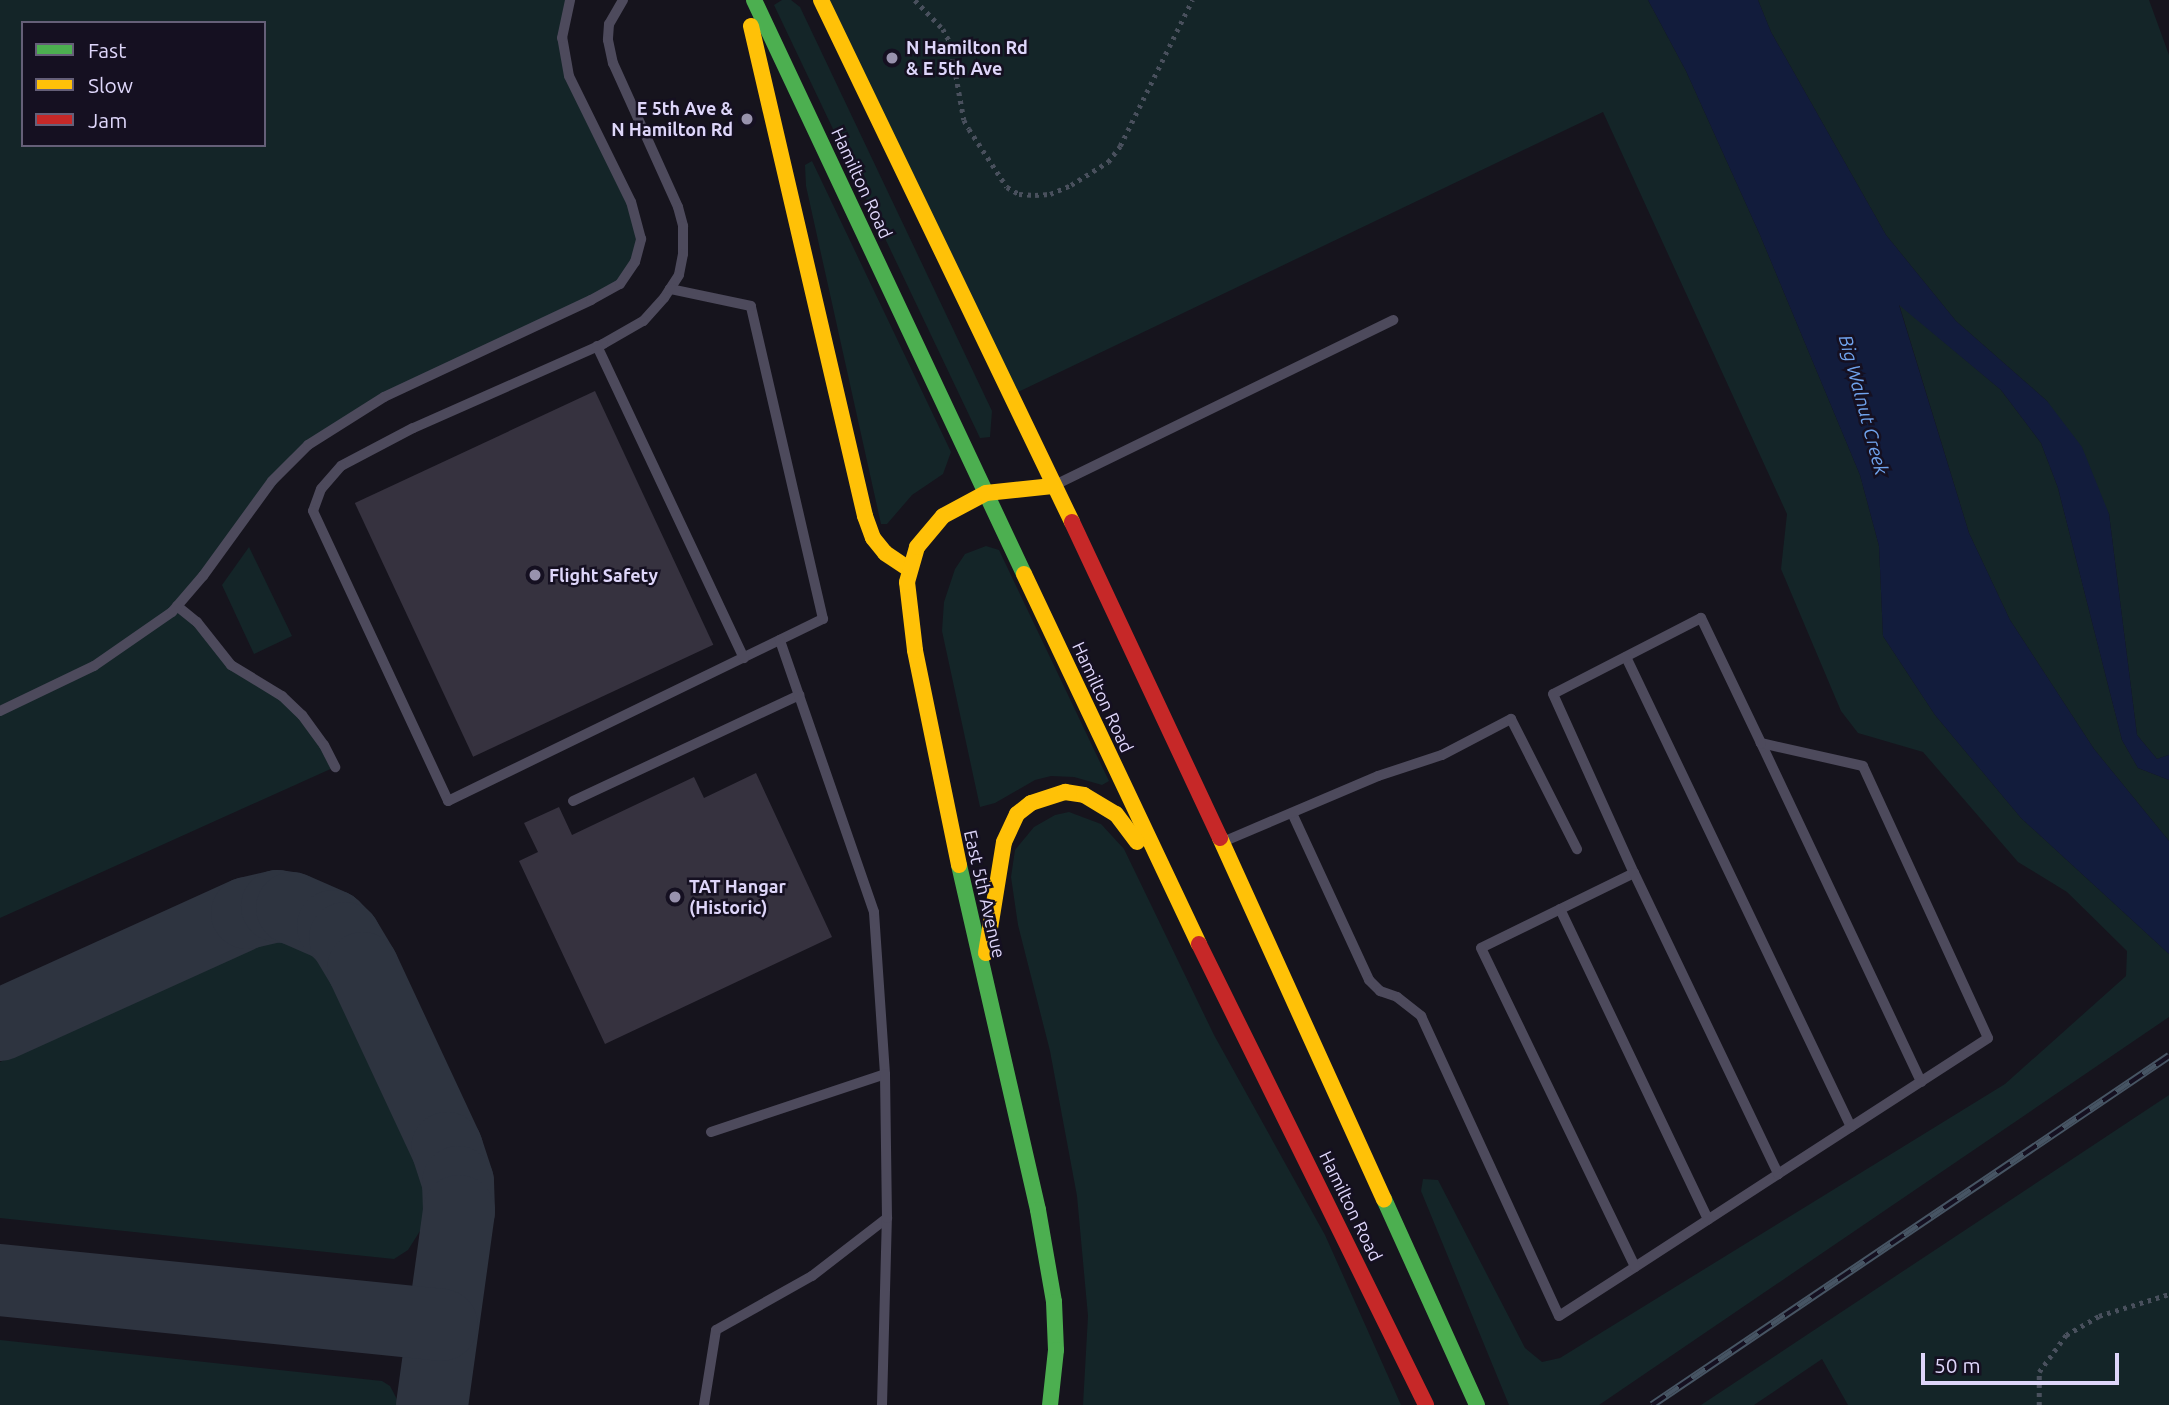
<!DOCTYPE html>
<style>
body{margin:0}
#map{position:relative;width:2169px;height:1405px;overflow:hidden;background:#16141d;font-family:Ubuntu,sans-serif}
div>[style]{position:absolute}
.green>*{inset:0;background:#142528}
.water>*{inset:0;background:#121c3c}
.taxiway>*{height:72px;margin:-36px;padding:0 36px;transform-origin:36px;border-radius:36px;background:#2e3440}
.building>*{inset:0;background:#36323f;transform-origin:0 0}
.path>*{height:4.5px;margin-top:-2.25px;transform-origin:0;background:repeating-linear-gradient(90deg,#49505d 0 3.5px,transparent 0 8.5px)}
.lane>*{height:10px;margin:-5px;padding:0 5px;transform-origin:5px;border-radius:5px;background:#4d4a5c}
.fast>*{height:16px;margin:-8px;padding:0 8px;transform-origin:8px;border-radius:8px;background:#4caf50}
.slow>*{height:16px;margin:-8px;padding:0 8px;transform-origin:8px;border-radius:8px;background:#ffc107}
.jam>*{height:16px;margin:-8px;padding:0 8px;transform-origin:8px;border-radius:8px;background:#c62828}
.rail>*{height:8px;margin-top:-4px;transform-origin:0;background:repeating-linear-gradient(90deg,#151021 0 16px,#475564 0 32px);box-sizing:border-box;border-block:2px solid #475564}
.dots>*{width:19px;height:19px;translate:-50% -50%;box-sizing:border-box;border:4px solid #151021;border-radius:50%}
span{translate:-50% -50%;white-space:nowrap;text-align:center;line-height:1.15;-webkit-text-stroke:5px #151021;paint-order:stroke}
.poi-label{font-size:18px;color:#ded6fa;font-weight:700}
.left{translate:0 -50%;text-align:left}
.right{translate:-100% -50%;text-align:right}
.street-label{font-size:18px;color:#ded6fa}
.water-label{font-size:19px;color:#70a3ed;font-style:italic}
.legend{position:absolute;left:21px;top:21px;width:245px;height:126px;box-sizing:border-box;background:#151021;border:2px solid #655f78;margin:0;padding:9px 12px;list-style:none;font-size:21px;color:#ded6fa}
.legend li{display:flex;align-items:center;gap:14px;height:35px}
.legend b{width:35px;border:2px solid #655f78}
.scale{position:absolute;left:1921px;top:1353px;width:198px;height:32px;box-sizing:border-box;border:4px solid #ded6fa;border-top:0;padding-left:9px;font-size:21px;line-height:24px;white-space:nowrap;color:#ded6fa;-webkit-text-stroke:5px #151021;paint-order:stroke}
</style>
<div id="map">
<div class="green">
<i style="clip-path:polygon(evenodd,0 0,570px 0,562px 38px,569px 76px,631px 202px,641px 239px,620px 284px,384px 397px,308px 445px,177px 606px,231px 665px,282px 696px,335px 767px,0 918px,0 0,23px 23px,264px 23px,264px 145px,23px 145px,23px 23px)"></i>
<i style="clip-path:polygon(782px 0,791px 0,800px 7px,992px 411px,990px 437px,980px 438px,774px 5px)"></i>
<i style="clip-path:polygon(821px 0,1648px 0,1686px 71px,1760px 235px,1860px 475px,1879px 546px,1883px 636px,1935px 715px,2021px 818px,2169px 954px,2169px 1017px,1599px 1405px,1509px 1405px,1421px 1191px,1423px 1179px,1438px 1180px,1525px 1348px,1542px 1362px,1560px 1358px,2005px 1084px,2126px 976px,2127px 951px,2067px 892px,2018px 862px,1923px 752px,1858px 733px,1841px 711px,1781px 569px,1787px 514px,1603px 112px,1012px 395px)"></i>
<i style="clip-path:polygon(1758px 0,2149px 0,2169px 55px,2169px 755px,2157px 759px,2137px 735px,2109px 514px,2047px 401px,1956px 321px,1886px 235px,1771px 32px)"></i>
<i style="clip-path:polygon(812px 161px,951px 452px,943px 474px,912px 495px,887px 524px,881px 524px,806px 186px,805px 165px)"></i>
<i style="clip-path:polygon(1899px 304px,2001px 390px,2041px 443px,2058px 488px,2122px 740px,2138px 768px,2169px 780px,2169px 841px,2094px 749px,2010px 620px,1969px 533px)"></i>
<i style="clip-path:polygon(986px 546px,999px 550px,1109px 781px,1102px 785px,1074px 777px,1051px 776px,1035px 780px,995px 803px,980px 807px,942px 631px,944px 602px,955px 569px,965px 554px)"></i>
<i style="clip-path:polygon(249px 547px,292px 636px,254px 654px,222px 585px)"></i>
<i style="clip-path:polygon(1069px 812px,1101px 824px,1124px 849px,1214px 1035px,1325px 1235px,1401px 1405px,1083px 1405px,1088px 1316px,1077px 1196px,1050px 1051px,1018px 925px,1011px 877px,1015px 850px,1034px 827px,1055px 815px)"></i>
<i style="clip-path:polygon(294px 930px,308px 936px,318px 946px,404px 1127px,427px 1185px,425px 1223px,408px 1250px,394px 1259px,0 1218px,0 1062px,13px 1056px,11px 1050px,262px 934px)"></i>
<i style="clip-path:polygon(2169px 1095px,2169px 1405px,1848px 1405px,1822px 1359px,1754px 1405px,1701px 1405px)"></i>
<i style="clip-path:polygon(0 1340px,382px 1381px,390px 1386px,400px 1405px,0 1405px)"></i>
</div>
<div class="water">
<i style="clip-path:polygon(1648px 0,1758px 0,1771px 32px,1886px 235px,1956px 321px,2047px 401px,2082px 447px,2109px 514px,2137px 735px,2157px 759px,2169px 755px,2169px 780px,2138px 768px,2122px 740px,2058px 488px,2041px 443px,2001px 390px,1899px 305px,1969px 533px,2010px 620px,2094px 749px,2169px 841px,2169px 954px,2021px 818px,1935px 715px,1883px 636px,1879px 546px,1860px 475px,1760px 235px,1686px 71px)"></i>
</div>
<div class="taxiway">
<i style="left:0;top:1025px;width:271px;rotate:-24.4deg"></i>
<i style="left:247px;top:913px;width:31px;rotate:-13deg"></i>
<i style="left:277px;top:906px;width:15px;rotate:8deg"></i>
<i style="left:292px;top:908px;width:45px;rotate:23.7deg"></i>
<i style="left:333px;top:926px;width:17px;rotate:45deg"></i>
<i style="left:345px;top:938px;width:35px;rotate:59deg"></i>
<i style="left:363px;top:968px;width:199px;rotate:65deg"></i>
<i style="left:447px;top:1148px;width:36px;rotate:72deg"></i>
<i style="left:458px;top:1182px;width:29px;rotate:88deg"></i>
<i style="left:459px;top:1211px;width:196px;rotate:97.9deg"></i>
<i style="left:0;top:1280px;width:444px;rotate:5.8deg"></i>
</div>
<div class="building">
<i style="left:595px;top:391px;width:280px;height:265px;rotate:65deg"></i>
<i style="clip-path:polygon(756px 773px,832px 937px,605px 1044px,519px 861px,538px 852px,524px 823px,559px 807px,572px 835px,694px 777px,704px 798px)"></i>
</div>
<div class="path">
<i style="left:915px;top:0;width:40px;rotate:46deg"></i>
<i style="left:943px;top:29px;width:15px;rotate:62deg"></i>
<i style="left:950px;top:42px;width:79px;rotate:79.8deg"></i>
<i style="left:964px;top:120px;width:10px;rotate:61deg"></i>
<i style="left:969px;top:129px;width:69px;rotate:56.8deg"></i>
<i style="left:1007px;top:187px;width:14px;rotate:30deg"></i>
<i style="left:1019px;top:194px;width:16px;rotate:4deg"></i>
<i style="left:1035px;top:195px;width:15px;rotate:-4deg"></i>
<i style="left:1050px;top:194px;width:23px;rotate:-23deg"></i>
<i style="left:1071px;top:185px;width:44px;rotate:-31.9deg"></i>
<i style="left:1108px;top:162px;width:20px;rotate:-53deg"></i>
<i style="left:1120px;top:146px;width:163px;rotate:-63.7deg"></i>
<i style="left:2039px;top:1405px;width:33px;rotate:-90deg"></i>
<i style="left:2039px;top:1372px;width:46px;rotate:-53.9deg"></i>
<i style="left:2066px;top:1335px;width:38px;rotate:-30deg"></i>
<i style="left:2099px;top:1316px;width:73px;rotate:-17.4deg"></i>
</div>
<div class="lane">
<i style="left:623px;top:0;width:28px;rotate:120deg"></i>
<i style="left:609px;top:24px;width:16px;rotate:94deg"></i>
<i style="left:608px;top:40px;width:24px;rotate:78deg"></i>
<i style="left:613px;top:63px;width:158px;rotate:65.7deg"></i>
<i style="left:678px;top:207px;width:20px;rotate:75deg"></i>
<i style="left:683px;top:226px;width:28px;rotate:90deg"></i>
<i style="left:683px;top:254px;width:21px;rotate:101deg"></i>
<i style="left:679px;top:275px;width:27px;rotate:123deg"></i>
<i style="left:664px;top:298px;width:31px;rotate:132deg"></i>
<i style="left:643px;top:321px;width:46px;rotate:150.1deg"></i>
<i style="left:603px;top:344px;width:208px;rotate:156.1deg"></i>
<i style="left:413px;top:428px;width:81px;rotate:152.2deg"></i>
<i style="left:341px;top:466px;width:30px;rotate:131deg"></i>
<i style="left:321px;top:489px;width:23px;rotate:110deg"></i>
<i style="left:313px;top:511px;width:320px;rotate:65deg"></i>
<i style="left:448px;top:801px;width:417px;rotate:-25.9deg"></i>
<i style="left:823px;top:619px;width:321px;rotate:-103deg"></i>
<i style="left:751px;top:306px;width:83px;rotate:-168.1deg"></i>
<i style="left:597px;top:346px;width:345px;rotate:64.8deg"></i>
<i style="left:1059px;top:483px;width:372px;rotate:-26deg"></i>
<i style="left:177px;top:606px;width:26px;rotate:39deg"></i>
<i style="left:197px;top:622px;width:55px;rotate:51.7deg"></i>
<i style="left:231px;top:665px;width:60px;rotate:31.3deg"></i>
<i style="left:282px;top:696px;width:28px;rotate:44deg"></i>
<i style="left:302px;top:715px;width:37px;rotate:54deg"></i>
<i style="left:324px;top:745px;width:25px;rotate:63deg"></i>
<i style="left:1626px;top:657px;width:521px;rotate:64.42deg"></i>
<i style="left:0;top:711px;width:104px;rotate:-25.6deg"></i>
<i style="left:94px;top:666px;width:95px;rotate:-34.7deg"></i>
<i style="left:172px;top:612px;width:48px;rotate:-49.3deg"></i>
<i style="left:203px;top:576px;width:117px;rotate:-54deg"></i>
<i style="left:272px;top:481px;width:51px;rotate:-45deg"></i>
<i style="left:308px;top:445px;width:90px;rotate:-32.3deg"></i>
<i style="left:384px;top:397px;width:229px;rotate:-25.1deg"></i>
<i style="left:591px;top:300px;width:33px;rotate:-29deg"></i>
<i style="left:620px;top:284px;width:27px;rotate:-56deg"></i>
<i style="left:635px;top:262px;width:24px;rotate:-75deg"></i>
<i style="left:641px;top:239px;width:38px;rotate:-105deg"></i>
<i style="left:631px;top:202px;width:140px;rotate:-116.2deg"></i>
<i style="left:569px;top:76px;width:39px;rotate:-100deg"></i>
<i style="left:562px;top:38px;width:39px;rotate:-78deg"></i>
<i style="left:1761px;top:743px;width:375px;rotate:64.7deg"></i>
<i style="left:573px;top:801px;width:250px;rotate:-25.1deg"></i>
<i style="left:1292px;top:813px;width:184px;rotate:65.2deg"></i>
<i style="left:1369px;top:980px;width:16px;rotate:45deg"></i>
<i style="left:1380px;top:991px;width:18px;rotate:19deg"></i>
<i style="left:1397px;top:997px;width:31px;rotate:38deg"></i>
<i style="left:1421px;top:1016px;width:330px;rotate:65.3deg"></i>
<i style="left:1559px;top:1316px;width:90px;rotate:-32.8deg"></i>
<i style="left:1635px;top:1267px;width:171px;rotate:-33deg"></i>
<i style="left:1778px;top:1174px;width:250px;rotate:-32.9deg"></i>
<i style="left:1988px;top:1038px;width:299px;rotate:-114.7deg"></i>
<i style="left:1863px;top:766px;width:105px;rotate:-167.3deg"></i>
<i style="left:1761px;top:743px;width:139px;rotate:-115.6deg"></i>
<i style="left:1701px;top:618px;width:166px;rotate:152.8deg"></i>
<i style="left:1553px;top:694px;width:196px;rotate:65.7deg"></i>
<i style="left:1634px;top:873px;width:170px;rotate:153.9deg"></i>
<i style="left:1481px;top:948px;width:354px;rotate:64.2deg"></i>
<i style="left:1225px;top:841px;width:166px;rotate:-23deg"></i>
<i style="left:1378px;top:776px;width:67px;rotate:-18.2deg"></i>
<i style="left:1442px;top:755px;width:78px;rotate:-27.6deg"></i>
<i style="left:1511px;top:719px;width:146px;rotate:63.1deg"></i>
<i style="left:1634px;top:873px;width:334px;rotate:64.4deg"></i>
<i style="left:1560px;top:909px;width:344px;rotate:64.5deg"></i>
<i style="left:711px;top:1132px;width:183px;rotate:-18.4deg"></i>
<i style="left:885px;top:1074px;width:162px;rotate:-93.9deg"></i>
<i style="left:874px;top:912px;width:288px;rotate:-109.1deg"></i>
<i style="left:704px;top:1405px;width:76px;rotate:-80.9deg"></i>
<i style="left:716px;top:1330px;width:110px;rotate:-29.4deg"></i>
<i style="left:812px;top:1276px;width:95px;rotate:-37.7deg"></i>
<i style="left:882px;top:1405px;width:187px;rotate:-88.5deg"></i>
<i style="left:887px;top:1218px;width:144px;rotate:-90.8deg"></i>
</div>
<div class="fast">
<i style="left:754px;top:0;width:634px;rotate:64.81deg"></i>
<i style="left:959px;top:865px;width:354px;rotate:77.1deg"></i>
<i style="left:1038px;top:1210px;width:93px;rotate:80.1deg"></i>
<i style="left:1054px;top:1302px;width:48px;rotate:87.6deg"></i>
<i style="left:1056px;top:1350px;width:55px;rotate:96.2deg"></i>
<i style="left:1384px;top:1199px;width:226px;rotate:65.7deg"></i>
</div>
<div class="slow">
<i style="left:821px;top:0;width:579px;rotate:64.32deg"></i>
<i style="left:751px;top:26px;width:503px;rotate:76.9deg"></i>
<i style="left:865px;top:516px;width:23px;rotate:70deg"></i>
<i style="left:873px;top:538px;width:19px;rotate:51deg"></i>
<i style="left:885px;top:553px;width:29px;rotate:34deg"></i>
<i style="left:1024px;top:574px;width:409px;rotate:64.7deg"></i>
<i style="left:1220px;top:838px;width:397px;rotate:65.6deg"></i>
<i style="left:959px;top:865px;width:219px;rotate:-101.6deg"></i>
<i style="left:915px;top:650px;width:68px;rotate:-96.7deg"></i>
<i style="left:907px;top:582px;width:36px;rotate:-74deg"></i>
<i style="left:917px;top:547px;width:40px;rotate:-50deg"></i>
<i style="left:943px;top:516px;width:49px;rotate:-28.1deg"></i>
<i style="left:986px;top:493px;width:67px;rotate:-6deg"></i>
<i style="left:986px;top:953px;width:112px;rotate:-80.8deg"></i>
<i style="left:1004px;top:842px;width:31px;rotate:-65deg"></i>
<i style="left:1017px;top:814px;width:18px;rotate:-38deg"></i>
<i style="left:1031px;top:803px;width:36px;rotate:-18deg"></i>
<i style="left:1065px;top:792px;width:19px;rotate:9deg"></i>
<i style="left:1084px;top:795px;width:37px;rotate:31deg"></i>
<i style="left:1116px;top:814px;width:35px;rotate:53deg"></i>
</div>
<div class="jam">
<i style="left:1072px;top:522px;width:349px;rotate:64.9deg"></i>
<i style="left:1199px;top:944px;width:514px;rotate:63.78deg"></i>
</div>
<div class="rail">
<i style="left:1652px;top:1405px;width:624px;rotate:-34.02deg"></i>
</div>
<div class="dots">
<i style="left:892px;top:58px;background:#9892ad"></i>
<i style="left:747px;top:119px;background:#9892ad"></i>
<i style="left:535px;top:575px;background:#9892ad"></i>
<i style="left:675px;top:897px;background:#9892ad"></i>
</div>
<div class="poi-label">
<span class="left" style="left:906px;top:58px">N Hamilton Rd<br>&amp; E 5th Ave</span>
<span class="right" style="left:733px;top:119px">E 5th Ave &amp;<br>N Hamilton Rd</span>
<span class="left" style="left:549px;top:575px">Flight Safety</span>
<span class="left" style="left:689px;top:897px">TAT Hangar<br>(Historic)</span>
</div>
<div class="street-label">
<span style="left:862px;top:183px;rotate:65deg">Hamilton Road</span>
<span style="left:1103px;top:697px;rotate:65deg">Hamilton Road</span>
<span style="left:985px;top:894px;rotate:77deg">East 5th Avenue</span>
<span style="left:1351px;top:1206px;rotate:64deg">Hamilton Road</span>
</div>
<div class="water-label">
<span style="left:1863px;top:405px;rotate:75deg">Big Walnut Creek</span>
</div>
<ul class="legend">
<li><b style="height:9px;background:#4caf50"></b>Fast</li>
<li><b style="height:9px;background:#ffc107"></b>Slow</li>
<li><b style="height:9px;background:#c62828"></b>Jam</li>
</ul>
<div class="scale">50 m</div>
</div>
